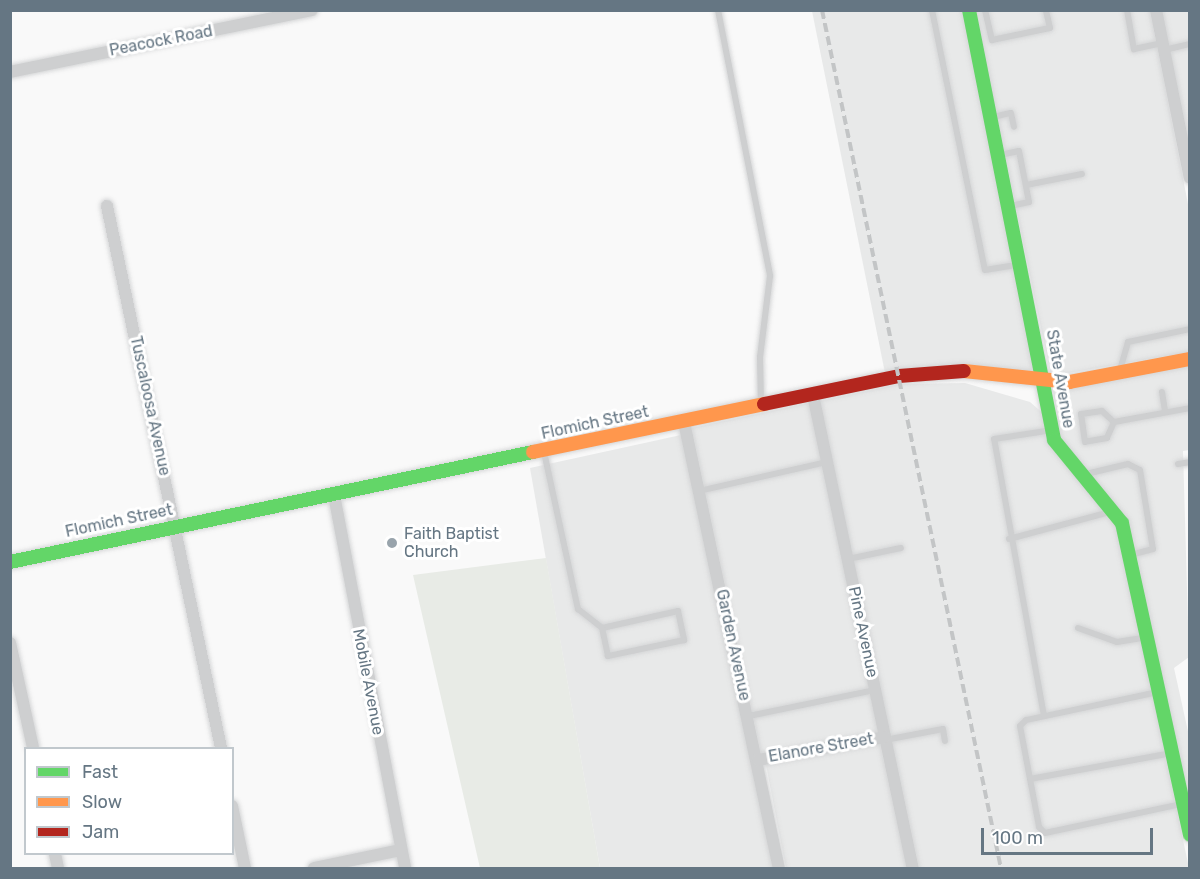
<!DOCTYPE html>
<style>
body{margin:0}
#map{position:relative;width:1200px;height:879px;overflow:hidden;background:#f9f9f9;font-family:Rubik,sans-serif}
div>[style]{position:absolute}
.built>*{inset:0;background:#e8e9e9;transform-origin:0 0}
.green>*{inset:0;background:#e8ebe6}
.roads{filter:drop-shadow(0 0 2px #d5d6d7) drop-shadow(0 0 2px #d5d6d7)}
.lane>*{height:6px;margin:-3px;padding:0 3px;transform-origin:3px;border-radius:3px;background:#cecfd0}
.street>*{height:12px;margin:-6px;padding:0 6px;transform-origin:6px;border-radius:6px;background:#cecfd0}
.fast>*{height:14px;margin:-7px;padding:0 7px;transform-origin:7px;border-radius:7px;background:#63d668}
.slow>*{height:14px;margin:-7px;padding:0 7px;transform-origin:7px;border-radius:7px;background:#ff974d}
.jam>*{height:14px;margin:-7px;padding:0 7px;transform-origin:7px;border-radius:7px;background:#b3261e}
.rail>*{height:4px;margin-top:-2px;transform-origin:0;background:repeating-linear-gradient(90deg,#c3c5c6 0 9px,transparent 0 13.5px)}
.dots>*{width:16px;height:16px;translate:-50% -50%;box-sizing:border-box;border:3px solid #fff;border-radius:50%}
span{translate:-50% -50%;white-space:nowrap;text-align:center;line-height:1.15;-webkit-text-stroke:6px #fff;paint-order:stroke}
.street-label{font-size:16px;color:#657683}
.poi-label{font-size:16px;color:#657683}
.left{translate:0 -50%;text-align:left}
.frame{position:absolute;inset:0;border:12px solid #657683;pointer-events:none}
.legend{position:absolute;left:24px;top:747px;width:210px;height:108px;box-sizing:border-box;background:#fff;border:2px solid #c1c8cd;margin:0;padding:8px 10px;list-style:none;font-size:18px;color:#657683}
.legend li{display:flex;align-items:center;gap:12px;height:30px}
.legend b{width:30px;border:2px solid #c1c8cd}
.scale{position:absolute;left:981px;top:828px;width:172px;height:27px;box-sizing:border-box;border:3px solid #657683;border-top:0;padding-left:8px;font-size:18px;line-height:21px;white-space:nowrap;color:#657683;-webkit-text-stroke:4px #fff;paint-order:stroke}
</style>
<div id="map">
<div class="built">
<i style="clip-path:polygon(812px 11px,963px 11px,1039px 375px,885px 373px)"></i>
<i style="clip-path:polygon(975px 11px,1150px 11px,1189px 209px,1189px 352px,1051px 376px)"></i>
<i style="clip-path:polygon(1162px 11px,1189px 11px,1189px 147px)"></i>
<i style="clip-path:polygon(1189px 366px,1189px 450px,1183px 451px,1189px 657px,1174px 668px,1189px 736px,1189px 807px,1133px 538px,1059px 437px,1053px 389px)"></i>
<i style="clip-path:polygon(965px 383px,1030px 402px,1045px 415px,1049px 444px,1117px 527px,1189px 868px,919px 868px,820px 401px,900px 384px)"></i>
<i style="left:809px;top:403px;width:336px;height:120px;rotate:78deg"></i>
<i style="clip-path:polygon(681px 435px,773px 868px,600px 868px,530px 468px)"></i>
<i style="clip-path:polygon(880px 744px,907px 868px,786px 868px,766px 765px)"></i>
</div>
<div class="green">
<i style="clip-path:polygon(546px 558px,600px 868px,480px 868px,413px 575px)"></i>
</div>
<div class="roads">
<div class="lane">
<i style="left:718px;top:10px;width:271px;rotate:78.9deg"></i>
<i style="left:770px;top:276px;width:82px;rotate:97deg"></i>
<i style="left:760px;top:357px;width:46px;rotate:88.8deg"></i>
<i style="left:932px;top:10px;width:265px;rotate:78.5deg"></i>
<i style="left:985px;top:270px;width:33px;rotate:-9deg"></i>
<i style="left:985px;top:10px;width:31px;rotate:77deg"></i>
<i style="left:992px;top:40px;width:59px;rotate:-11.7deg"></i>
<i style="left:1050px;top:28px;width:18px;rotate:-103deg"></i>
<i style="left:1127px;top:10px;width:40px;rotate:80deg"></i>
<i style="left:1134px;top:49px;width:29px;rotate:-12deg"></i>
<i style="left:1164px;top:50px;width:27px;rotate:-13deg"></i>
<i style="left:993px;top:117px;width:18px;rotate:-13deg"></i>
<i style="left:1011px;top:113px;width:14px;rotate:78deg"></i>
<i style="left:1000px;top:155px;width:19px;rotate:-12deg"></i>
<i style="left:1019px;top:151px;width:52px;rotate:78.9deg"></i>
<i style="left:1029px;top:202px;width:19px;rotate:168deg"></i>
<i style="left:1026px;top:185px;width:57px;rotate:-11.1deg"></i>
<i style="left:1120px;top:370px;width:29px;rotate:-74deg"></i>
<i style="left:1128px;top:342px;width:63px;rotate:-11.8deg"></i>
<i style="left:1162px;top:392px;width:20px;rotate:81deg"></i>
<i style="left:1102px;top:411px;width:16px;rotate:43deg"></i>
<i style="left:1114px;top:422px;width:17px;rotate:114deg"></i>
<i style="left:1107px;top:438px;width:22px;rotate:170deg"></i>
<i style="left:1085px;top:442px;width:28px;rotate:-98deg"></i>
<i style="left:1081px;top:414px;width:21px;rotate:-8deg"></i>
<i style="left:1114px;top:422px;width:77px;rotate:-10.4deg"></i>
<i style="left:544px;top:452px;width:161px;rotate:77.8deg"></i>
<i style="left:578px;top:609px;width:31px;rotate:38deg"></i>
<i style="left:602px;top:628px;width:78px;rotate:-12.6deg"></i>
<i style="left:678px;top:611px;width:30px;rotate:78deg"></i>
<i style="left:684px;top:640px;width:78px;rotate:168.1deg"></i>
<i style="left:608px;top:656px;width:29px;rotate:-102deg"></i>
<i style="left:1178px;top:464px;width:12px;rotate:-9deg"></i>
<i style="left:1086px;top:474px;width:43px;rotate:-13.4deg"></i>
<i style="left:1128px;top:464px;width:13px;rotate:27deg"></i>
<i style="left:1140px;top:470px;width:80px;rotate:80.7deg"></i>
<i style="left:1153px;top:549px;width:23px;rotate:165deg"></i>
<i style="left:699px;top:491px;width:131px;rotate:-12.8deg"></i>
<i style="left:1009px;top:539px;width:105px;rotate:-15deg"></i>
<i style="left:848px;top:559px;width:54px;rotate:-11.7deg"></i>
<i style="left:1078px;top:628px;width:41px;rotate:19.7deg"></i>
<i style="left:1117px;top:642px;width:30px;rotate:-9deg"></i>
<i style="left:1158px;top:692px;width:135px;rotate:168deg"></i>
<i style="left:1026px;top:720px;width:8px;rotate:135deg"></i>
<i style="left:1020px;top:726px;width:103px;rotate:79.3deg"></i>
<i style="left:1039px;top:827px;width:8px;rotate:45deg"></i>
<i style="left:1045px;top:833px;width:140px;rotate:-12deg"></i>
<i style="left:749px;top:716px;width:129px;rotate:-11.7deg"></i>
<i style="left:1044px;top:716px;width:281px;rotate:-100.2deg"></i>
<i style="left:994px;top:439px;width:59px;rotate:-8.8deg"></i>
<i style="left:885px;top:740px;width:59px;rotate:-10.7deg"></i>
<i style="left:943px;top:729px;width:12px;rotate:81deg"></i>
<i style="left:1030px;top:779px;width:143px;rotate:-10.4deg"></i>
</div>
<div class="street">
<i style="left:1156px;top:10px;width:171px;rotate:78.6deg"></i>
<i style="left:10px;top:72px;width:308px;rotate:-11.6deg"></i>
<i style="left:107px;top:206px;width:554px;rotate:78.12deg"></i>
<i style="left:813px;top:395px;width:483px;rotate:78.1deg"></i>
<i style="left:684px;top:422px;width:456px;rotate:78deg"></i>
<i style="left:334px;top:495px;width:380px;rotate:79.2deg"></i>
<i style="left:10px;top:643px;width:107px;rotate:77.6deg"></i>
<i style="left:758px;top:760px;width:129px;rotate:-10.3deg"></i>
<i style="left:232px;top:806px;width:63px;rotate:78.2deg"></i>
<i style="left:55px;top:854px;width:14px;rotate:78deg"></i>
<i style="left:314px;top:868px;width:88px;rotate:-11.8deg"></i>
</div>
<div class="fast">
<i style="left:969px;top:10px;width:438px;rotate:78.8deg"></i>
<i style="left:1054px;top:440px;width:107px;rotate:50.7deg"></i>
<i style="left:1122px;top:523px;width:319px;rotate:77.7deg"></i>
<i style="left:10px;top:562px;width:534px;rotate:-11.88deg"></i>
</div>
<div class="slow">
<i style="left:964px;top:371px;width:106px;rotate:6deg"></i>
<i style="left:1069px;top:382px;width:123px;rotate:-10.8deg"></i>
<i style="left:533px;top:452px;width:236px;rotate:-11.7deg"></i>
</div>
<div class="jam">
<i style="left:764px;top:404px;width:138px;rotate:-11.7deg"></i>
<i style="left:899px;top:376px;width:65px;rotate:-4.4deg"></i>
</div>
</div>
<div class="rail">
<i style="left:822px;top:10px;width:876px;rotate:78.22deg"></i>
</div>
<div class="dots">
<i style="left:392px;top:543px;background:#99a4ac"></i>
</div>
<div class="street-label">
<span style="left:161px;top:41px;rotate:-11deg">Peacock Road</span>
<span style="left:1060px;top:379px;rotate:80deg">State Avenue</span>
<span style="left:150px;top:406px;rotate:78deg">Tuscaloosa Avenue</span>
<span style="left:595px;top:423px;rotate:-12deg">Flomich Street</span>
<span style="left:119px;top:521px;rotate:-12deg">Flomich Street</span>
<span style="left:863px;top:632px;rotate:78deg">Pine Avenue</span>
<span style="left:733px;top:645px;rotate:78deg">Garden Avenue</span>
<span style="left:368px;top:682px;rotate:79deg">Mobile Avenue</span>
<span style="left:821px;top:748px;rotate:-10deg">Elanore Street</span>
</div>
<div class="poi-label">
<span class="left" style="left:404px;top:543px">Faith Baptist<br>Church</span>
</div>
<div class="frame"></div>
<ul class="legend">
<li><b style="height:8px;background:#63d668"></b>Fast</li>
<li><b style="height:8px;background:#ff974d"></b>Slow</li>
<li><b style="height:8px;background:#b3261e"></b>Jam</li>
</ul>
<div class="scale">100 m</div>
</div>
